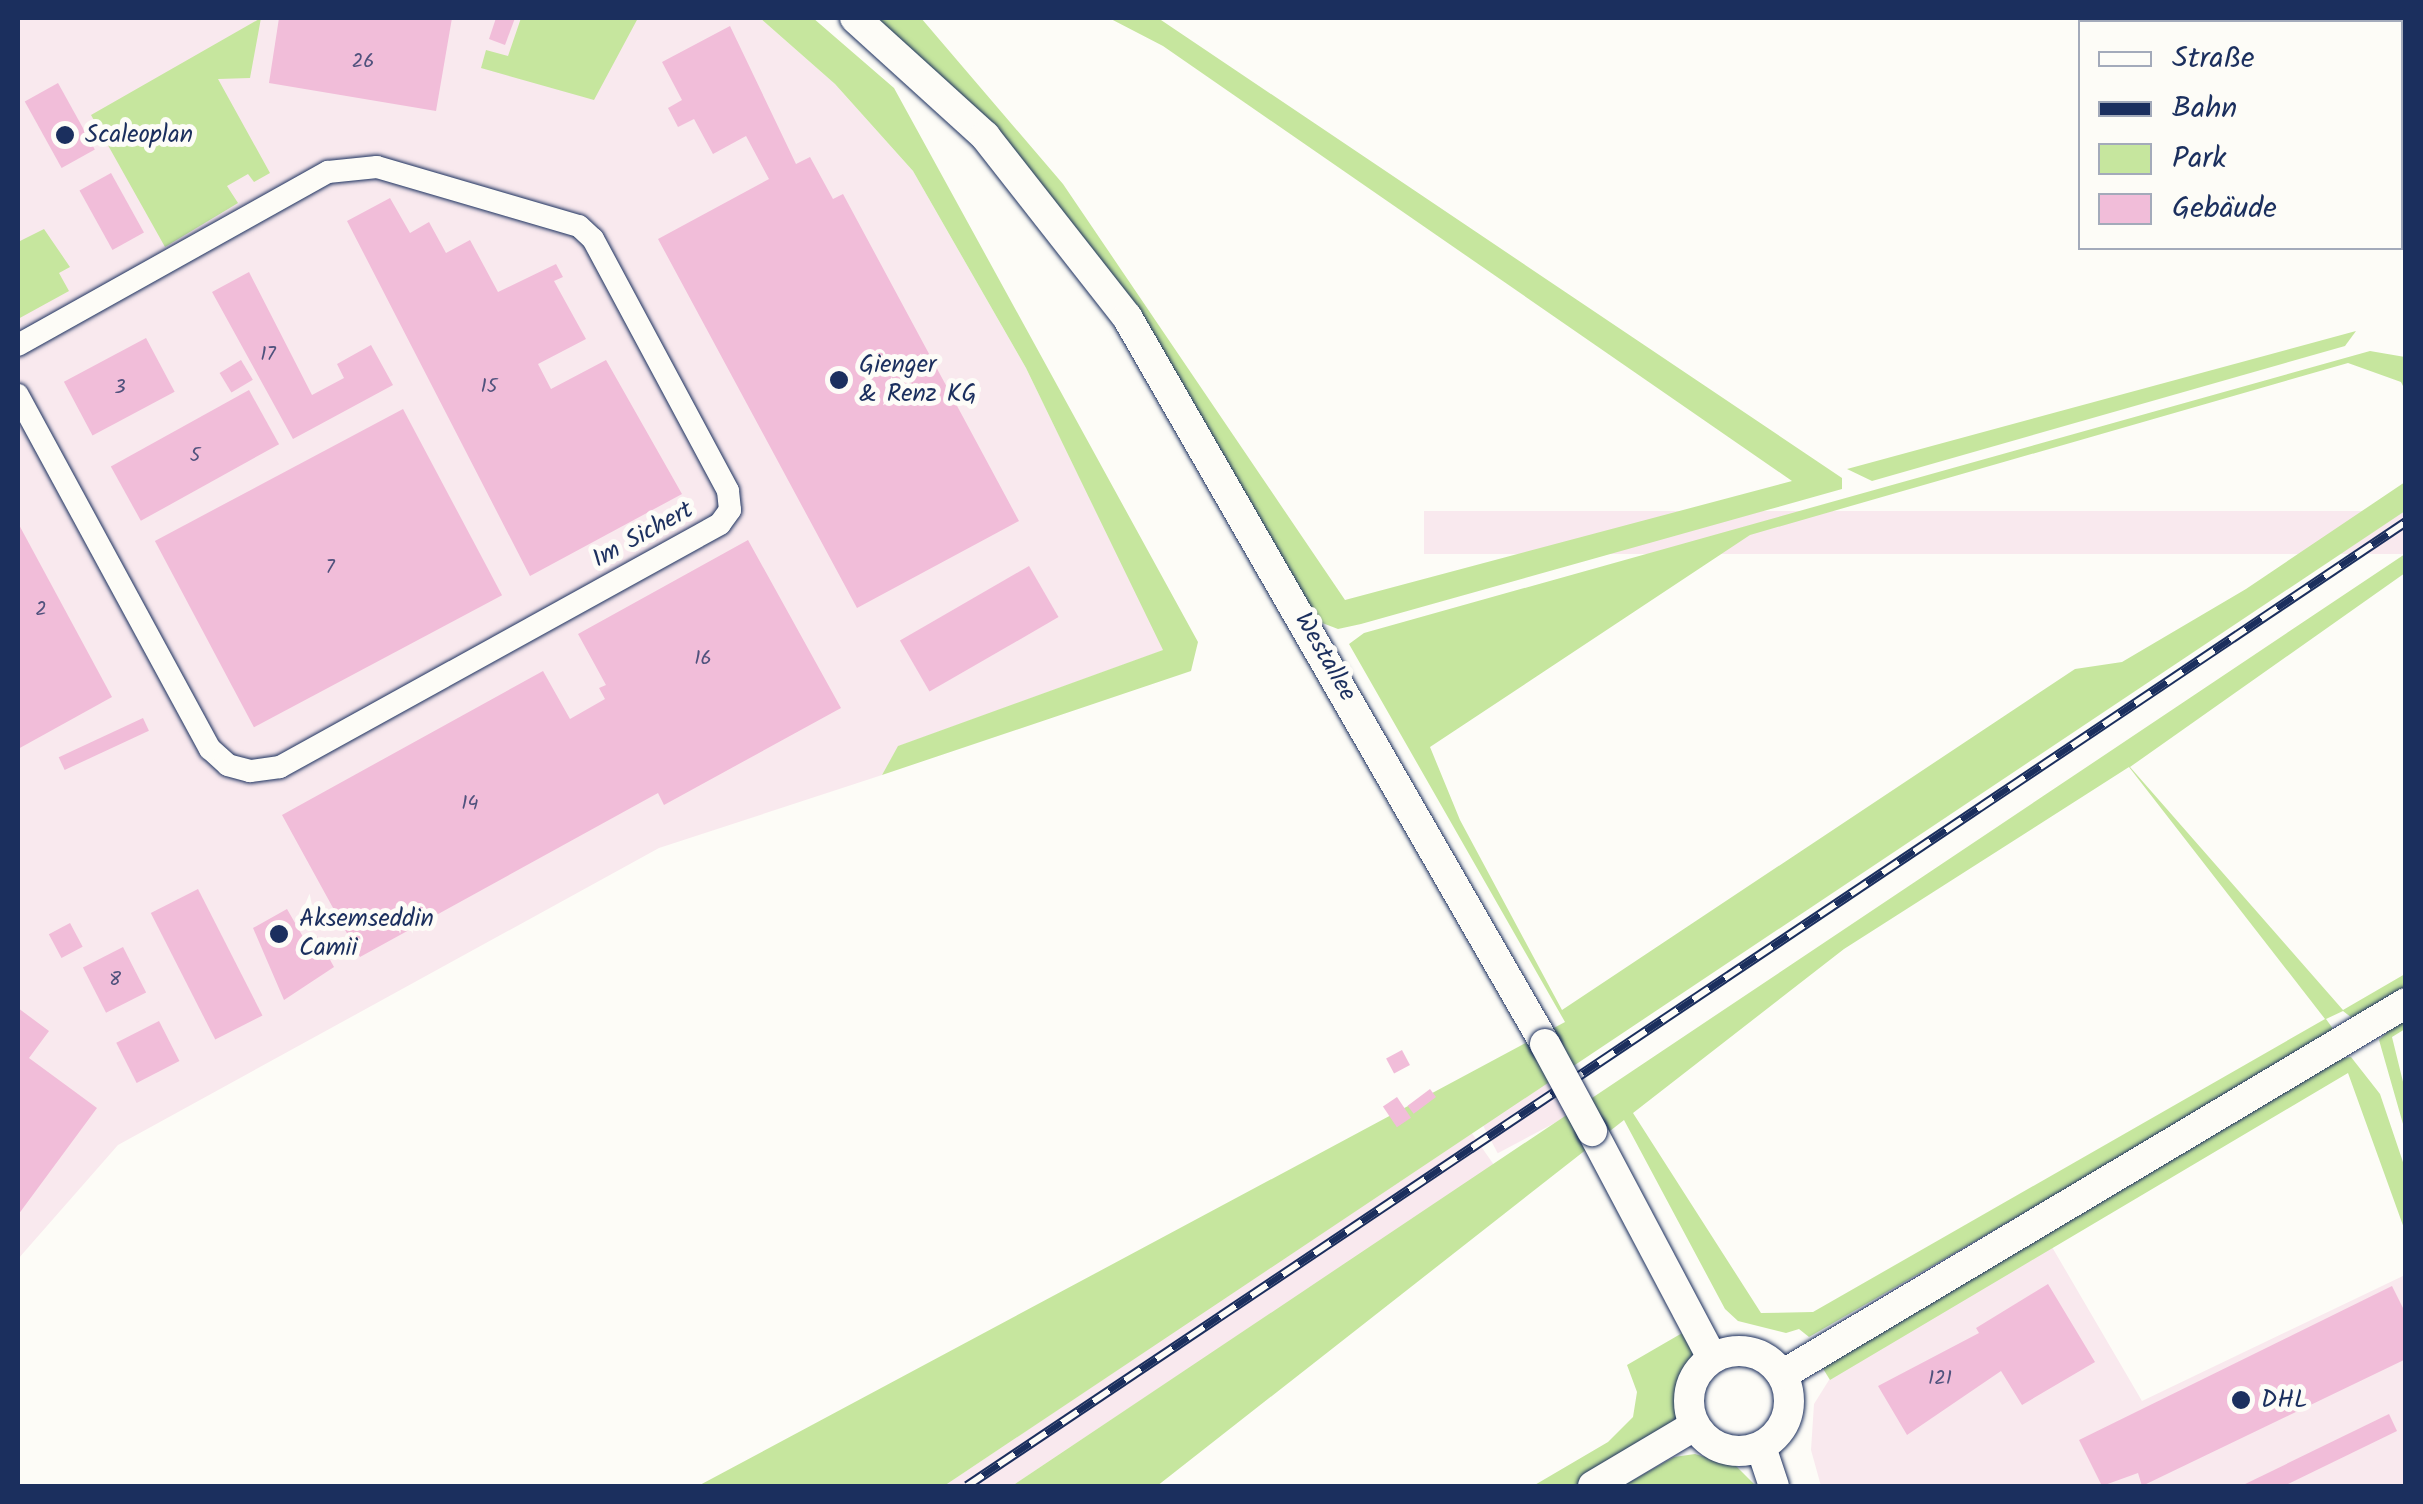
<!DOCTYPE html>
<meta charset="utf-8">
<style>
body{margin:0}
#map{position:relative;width:2423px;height:1504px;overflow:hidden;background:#fdfcf7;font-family:Kalam,sans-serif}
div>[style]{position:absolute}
.built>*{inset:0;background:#f9e9ee;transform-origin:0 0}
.green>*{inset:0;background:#c6e69e}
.building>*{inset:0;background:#f1bdd9;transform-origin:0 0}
.roads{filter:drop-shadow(0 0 2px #1b2f5e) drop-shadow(0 0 2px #1b2f5e)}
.minor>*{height:22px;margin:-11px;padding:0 11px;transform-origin:11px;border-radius:11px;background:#fdfcf7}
.major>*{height:30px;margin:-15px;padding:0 15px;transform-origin:15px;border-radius:15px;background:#fdfcf7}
.major>.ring{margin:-15px;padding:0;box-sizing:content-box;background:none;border:30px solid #fdfcf7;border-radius:50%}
.rail>*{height:10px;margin-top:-5px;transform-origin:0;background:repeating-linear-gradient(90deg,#fdfcf7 0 19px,#1b2f5e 0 38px);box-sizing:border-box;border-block:2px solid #1b2f5e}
.bridges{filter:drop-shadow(0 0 2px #1b2f5e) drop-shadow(0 0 2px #1b2f5e)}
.major-bridge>*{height:30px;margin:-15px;padding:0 15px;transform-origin:15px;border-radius:15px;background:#fdfcf7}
.dots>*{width:28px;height:28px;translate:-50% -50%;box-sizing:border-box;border:5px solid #fdfcf7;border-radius:50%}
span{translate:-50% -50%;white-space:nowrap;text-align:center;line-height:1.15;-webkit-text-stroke:10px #fdfcf7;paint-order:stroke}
.number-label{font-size:20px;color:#50527d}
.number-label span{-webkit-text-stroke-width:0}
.poi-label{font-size:25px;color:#1b2f5e}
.left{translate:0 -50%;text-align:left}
.street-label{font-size:25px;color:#1b2f5e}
.frame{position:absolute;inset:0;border:20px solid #1b2f5e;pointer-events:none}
.legend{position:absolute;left:2078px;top:20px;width:325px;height:230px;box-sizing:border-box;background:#fdfcf7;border:2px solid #a3aaba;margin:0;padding:12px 18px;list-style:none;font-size:30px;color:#1b2f5e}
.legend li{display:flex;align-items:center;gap:20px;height:50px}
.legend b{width:50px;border:2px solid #a3aaba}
</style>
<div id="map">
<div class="built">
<i style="clip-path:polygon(18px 18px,760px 18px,835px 84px,913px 171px,1026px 368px,1164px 650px,899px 746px,882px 775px,659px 848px,118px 1145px,18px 1259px)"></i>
<i style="left:2405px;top:511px;width:43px;height:981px;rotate:90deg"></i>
<i style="left:1550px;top:1079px;width:41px;height:81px;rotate:62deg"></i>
<i style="clip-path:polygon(1471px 1132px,1494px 1165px,1012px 1486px,944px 1486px)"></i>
<i style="clip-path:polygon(2052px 1247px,2142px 1401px,2405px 1275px,2405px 1486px,1821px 1486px,1811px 1450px,1814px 1404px,1829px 1380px)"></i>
</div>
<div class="green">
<i style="clip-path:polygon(261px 18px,250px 78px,218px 79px,270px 173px,254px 182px,248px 174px,227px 186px,238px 203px,165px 247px,91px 115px)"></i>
<i style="clip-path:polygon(521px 18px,638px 18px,594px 100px,481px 68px,486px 50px,508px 56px)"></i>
<i style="clip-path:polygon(760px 18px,813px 18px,894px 88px,1198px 642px,1191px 671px,882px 775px,898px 746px,1163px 650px,1026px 368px,913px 171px,835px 84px)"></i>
<i style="clip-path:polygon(873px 18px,921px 18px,1063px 184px,1345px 600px,1792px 481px,1163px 46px,1109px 18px,1158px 18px,1842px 478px,1842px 489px,1361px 624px,1338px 629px,1317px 621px,1177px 377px)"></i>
<i style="clip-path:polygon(44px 229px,70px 267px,59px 273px,69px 291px,18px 319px,18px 242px)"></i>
<i style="clip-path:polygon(2356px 331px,2345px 346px,1872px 481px,1847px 469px)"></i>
<i style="clip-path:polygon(2370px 351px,2405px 357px,2405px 390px,2401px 382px,2348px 363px,1750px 535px,1430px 747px,1460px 820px,1562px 1010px,2075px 669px,2122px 662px,2246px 589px,2405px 482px,2405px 511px,944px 1486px,698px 1486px,1565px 1022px,1349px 644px,1364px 633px)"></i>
<i style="clip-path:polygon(evenodd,2405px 554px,2405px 573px,2130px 767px,2343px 1010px,2405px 974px,2405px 992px,2356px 1021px,2343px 1011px,2326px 1019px,2336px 1033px,1809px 1337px,1799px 1329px,1786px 1333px,1738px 1321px,1725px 1309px,1624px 1120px,1157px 1486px,1012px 1486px,2405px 554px,2129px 767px,2325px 1019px,1813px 1312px,1761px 1313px,1633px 1113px,1844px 949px,2129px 767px)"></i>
<i style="clip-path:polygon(2405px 1015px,2405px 1029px,2392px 1037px,2405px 1090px,2405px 1131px,2379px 1040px)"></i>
<i style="clip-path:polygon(2351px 1057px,2380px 1094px,2405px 1168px,2405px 1231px,2348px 1073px,1830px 1380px,1822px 1367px,2329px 1060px)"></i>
<i style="clip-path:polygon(1696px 1325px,1712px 1358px,1690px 1387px,1694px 1426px,1593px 1486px,1533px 1486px,1608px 1442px,1633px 1417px,1637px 1392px,1627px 1365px)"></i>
<i style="clip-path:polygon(1695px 1454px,1736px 1466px,1756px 1486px,1623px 1486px,1674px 1457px)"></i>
</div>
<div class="building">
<i style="clip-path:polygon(279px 18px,452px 18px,436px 111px,269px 83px)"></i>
<i style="clip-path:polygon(496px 18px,515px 18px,505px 45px,489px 39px)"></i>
<i style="clip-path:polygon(730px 26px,796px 164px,810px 157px,833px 199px,843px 194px,1019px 521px,857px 608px,658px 239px,769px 179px,746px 136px,713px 154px,694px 119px,678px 127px,668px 108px,682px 100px,662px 62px)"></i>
<i style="left:58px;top:83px;width:76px;height:38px;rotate:61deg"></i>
<i style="left:111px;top:173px;width:68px;height:36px;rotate:61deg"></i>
<i style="clip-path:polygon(390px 198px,410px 233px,429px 222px,446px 253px,470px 240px,498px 292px,556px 264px,563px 277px,554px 281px,586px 339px,538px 364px,551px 389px,606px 360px,682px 494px,530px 576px,347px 221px)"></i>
<i style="clip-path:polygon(249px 272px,312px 395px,344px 378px,337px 364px,371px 345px,393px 385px,293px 439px,212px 292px)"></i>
<i style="left:146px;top:338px;width:61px;height:93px;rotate:62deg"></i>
<i style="left:241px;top:360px;width:23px;height:25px;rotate:59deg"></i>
<i style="left:249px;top:390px;width:62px;height:158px;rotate:61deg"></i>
<i style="left:403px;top:409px;width:211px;height:281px;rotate:62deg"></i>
<i style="clip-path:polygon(18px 523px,112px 697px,18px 749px)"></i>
<i style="clip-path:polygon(748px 540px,841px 708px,664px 805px,658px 793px,360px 957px,282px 815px,543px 671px,570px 719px,605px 699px,599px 688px,606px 685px,578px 634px)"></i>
<i style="left:1029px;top:566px;width:59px;height:149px;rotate:60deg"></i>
<i style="left:143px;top:718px;width:14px;height:93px;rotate:65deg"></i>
<i style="left:198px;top:889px;width:142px;height:53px;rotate:63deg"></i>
<i style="clip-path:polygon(287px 909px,306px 942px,317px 936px,334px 967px,284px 1000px,253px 928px)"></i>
<i style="left:70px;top:923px;width:27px;height:24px;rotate:62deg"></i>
<i style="left:123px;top:947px;width:51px;height:45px;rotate:63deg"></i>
<i style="clip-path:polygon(18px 1008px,49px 1031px,29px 1058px,97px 1108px,18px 1215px)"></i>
<i style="left:159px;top:1021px;width:45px;height:48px;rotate:63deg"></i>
<i style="left:1402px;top:1050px;width:17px;height:18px;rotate:62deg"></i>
<i style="left:1430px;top:1089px;width:10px;height:28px;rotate:53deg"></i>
<i style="left:1397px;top:1097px;width:25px;height:17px;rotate:56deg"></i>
<i style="clip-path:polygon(2048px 1284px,2095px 1362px,2022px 1405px,2001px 1371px,1907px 1435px,1878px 1386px,1979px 1333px,1976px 1328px)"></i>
<i style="clip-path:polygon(2392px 1286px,2406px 1314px,2406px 1359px,2142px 1486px,2138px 1473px,2102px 1486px,2079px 1440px)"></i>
<i style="clip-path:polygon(2389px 1414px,2397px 1431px,2284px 1486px,2241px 1486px)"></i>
</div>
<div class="roads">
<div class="minor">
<i style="left:18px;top:345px;width:355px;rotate:-29.2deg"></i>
<i style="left:328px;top:172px;width:49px;rotate:-5.8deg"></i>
<i style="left:377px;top:167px;width:210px;rotate:16.3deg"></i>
<i style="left:579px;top:226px;width:19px;rotate:43deg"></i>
<i style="left:593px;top:239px;width:286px;rotate:61.8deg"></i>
<i style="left:728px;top:491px;width:19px;rotate:84deg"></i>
<i style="left:730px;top:510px;width:17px;rotate:126deg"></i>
<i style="left:720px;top:524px;width:503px;rotate:151.09deg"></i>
<i style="left:280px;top:767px;width:30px;rotate:172deg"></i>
<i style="left:250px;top:771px;width:23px;rotate:-165deg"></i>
<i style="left:228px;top:765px;width:24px;rotate:-138deg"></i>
<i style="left:210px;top:749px;width:403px;rotate:-118.5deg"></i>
</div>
<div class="major">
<i style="left:855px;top:18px;width:176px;rotate:42.2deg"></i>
<i style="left:985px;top:136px;width:230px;rotate:51.9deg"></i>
<i style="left:1127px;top:317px;width:839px;rotate:60.1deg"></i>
<i style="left:1592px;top:1131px;width:257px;rotate:62.1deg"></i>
<i class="ring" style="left:1689px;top:1351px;width:70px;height:70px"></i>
<i style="left:1782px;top:1375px;width:726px;rotate:-30.8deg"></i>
<i style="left:1761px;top:1447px;width:41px;rotate:71.6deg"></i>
<i style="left:1593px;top:1486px;width:117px;rotate:-30.7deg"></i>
</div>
</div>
<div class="rail">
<i style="left:967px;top:1486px;width:1732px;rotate:-33.82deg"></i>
</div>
<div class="bridges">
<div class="major-bridge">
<i style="left:1545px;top:1044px;width:99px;rotate:61.6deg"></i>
</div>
</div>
<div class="dots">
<i style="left:65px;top:135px;background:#1b2f5e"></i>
<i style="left:839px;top:380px;background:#1b2f5e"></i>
<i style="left:279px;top:934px;background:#1b2f5e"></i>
<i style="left:2241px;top:1400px;background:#1b2f5e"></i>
</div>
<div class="number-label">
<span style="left:363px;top:62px">26</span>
<span style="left:268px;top:355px">17</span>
<span style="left:489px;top:387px">15</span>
<span style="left:120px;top:388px">3</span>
<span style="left:195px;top:456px">5</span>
<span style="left:330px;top:568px">7</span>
<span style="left:41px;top:610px">2</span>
<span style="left:703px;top:659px">16</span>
<span style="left:470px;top:804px">14</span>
<span style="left:115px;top:980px">8</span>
<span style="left:1940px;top:1379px">121</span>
</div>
<div class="poi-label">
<span class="left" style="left:85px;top:135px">Scaleoplan</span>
<span class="left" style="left:859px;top:380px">Gienger<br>&amp; Renz KG</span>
<span class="left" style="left:299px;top:934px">Aksemseddin<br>Camii</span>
<span class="left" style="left:2261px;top:1400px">DHL</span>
</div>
<div class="street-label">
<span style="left:643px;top:535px;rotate:-29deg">Im Sichert</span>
<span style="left:1325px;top:657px;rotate:60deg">Westallee</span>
</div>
<div class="frame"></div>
<ul class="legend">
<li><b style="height:12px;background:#fdfcf7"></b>Straße</li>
<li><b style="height:12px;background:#1b2f5e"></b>Bahn</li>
<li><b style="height:28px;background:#c6e69e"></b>Park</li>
<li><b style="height:28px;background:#f1bdd9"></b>Gebäude</li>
</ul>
</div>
